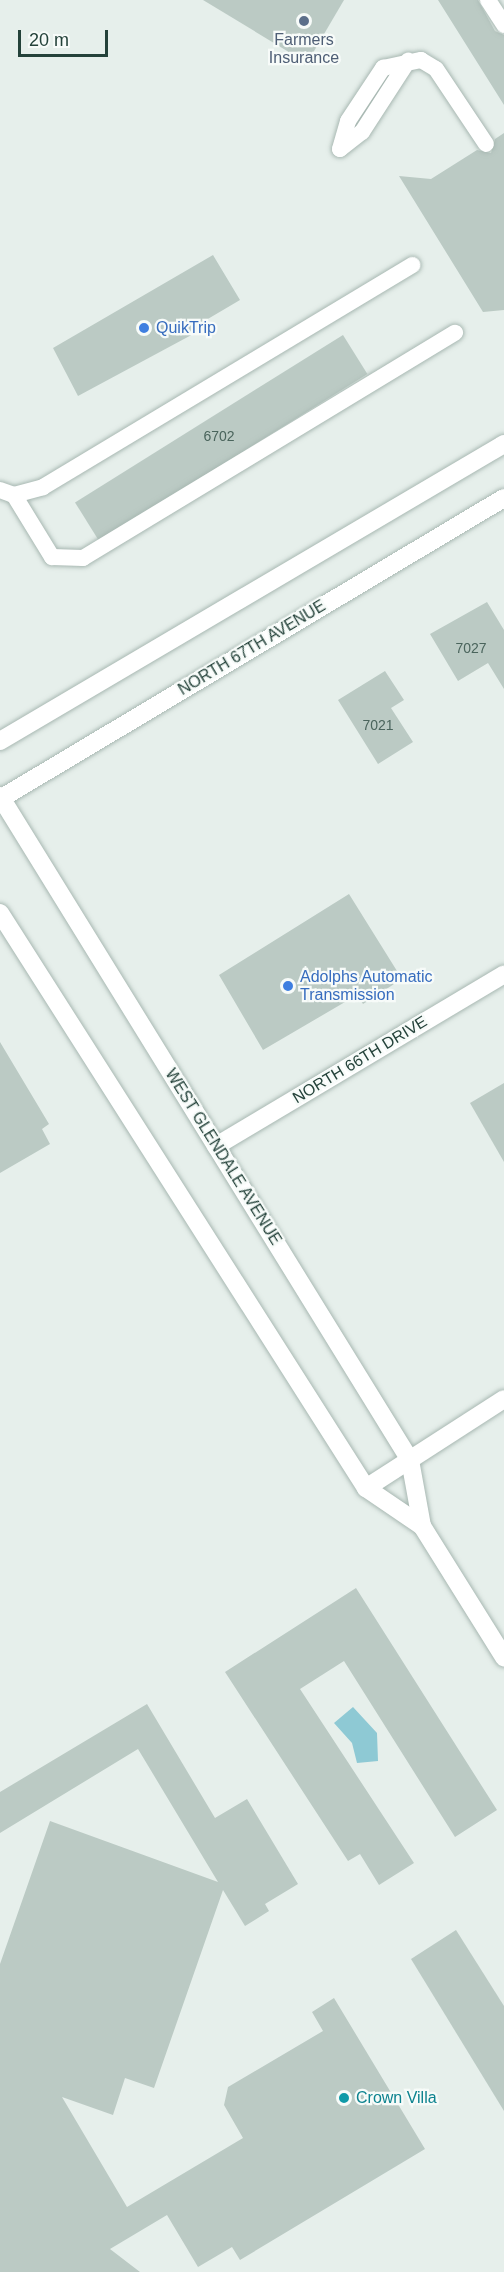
<!DOCTYPE html>
<style>
body{margin:0}
#map{position:relative;width:504px;height:2272px;overflow:hidden;background:#e6efeb;font-family:Helvetica,sans-serif}
div>[style]{position:absolute}
.water>*{inset:0;background:#8ec9d4}
.building>*{inset:0;background:#bbcac4;transform-origin:0 0}
.roads{filter:drop-shadow(0 0 2px #a8b8b2) drop-shadow(0 0 2px #a8b8b2)}
.lane>*{height:16px;margin:-8px;padding:0 8px;transform-origin:8px;border-radius:8px;background:#fff}
.street>*{height:18px;margin:-9px;padding:0 9px;transform-origin:9px;border-radius:9px;background:#fff}
.secondary>*{height:18px;margin:-9px;padding:0 9px;transform-origin:9px;border-radius:9px;background:#fff}
.dots>*{width:16px;height:16px;translate:-50% -50%;box-sizing:border-box;border:3px solid #f7fbf9;border-radius:50%}
span{translate:-50% -50%;white-space:nowrap;text-align:center;line-height:1.15;-webkit-text-stroke:4.5px #f7fbf9;paint-order:stroke}
.number-label{font-size:14px;color:#4a645c}
.number-label span{-webkit-text-stroke-width:0}
.service-label{font-size:16px;color:#4e5e75}
.shop-label{font-size:16px;color:#366cbe}
.left{translate:0 -50%;text-align:left}
.street-label{font-size:16px;color:#24423a}
.culture-label{font-size:16px;color:#0d838f}
.scale{position:absolute;left:18px;top:30px;width:90px;height:27px;box-sizing:border-box;border:3px solid #24423a;border-top:0;padding-left:8px;font-size:18px;line-height:21px;white-space:nowrap;color:#24423a;-webkit-text-stroke:4px #f7fbf9;paint-order:stroke}
</style>
<div id="map">
<div class="water">
<i style="clip-path:polygon(353px 1707px,377px 1733px,378px 1761px,357px 1763px,352px 1743px,334px 1723px)"></i>
</div>
<div class="building">
<i style="clip-path:polygon(203px 0,344px 0,307px 63px)"></i>
<i style="clip-path:polygon(438px 0,478px 0,495px 31px,504px 35px,504px 105px)"></i>
<i style="clip-path:polygon(504px 133px,504px 310px,483px 312px,399px 176px,431px 179px,477px 150px,491px 153px,495px 139px)"></i>
<i style="clip-path:polygon(213px 255px,240px 300px,201px 323px,197px 332px,78px 396px,53px 348px)"></i>
<i style="left:343px;top:335px;width:46px;height:316px;rotate:58deg"></i>
<i style="clip-path:polygon(487px 602px,504px 630px,504px 689px,488px 663px,458px 681px,430px 634px)"></i>
<i style="clip-path:polygon(385px 671px,404px 700px,391px 708px,413px 742px,378px 764px,338px 700px)"></i>
<i style="clip-path:polygon(349px 894px,402px 979px,363px 1004px,357px 995px,263px 1050px,219px 975px)"></i>
<i style="clip-path:polygon(0 1042px,49px 1124px,42px 1129px,50px 1144px,0 1173px)"></i>
<i style="clip-path:polygon(504px 1083px,504px 1162px,470px 1103px)"></i>
<i style="clip-path:polygon(356px 1588px,497px 1810px,455px 1837px,344px 1661px,300px 1689px,414px 1863px,379px 1885px,360px 1854px,348px 1861px,225px 1672px)"></i>
<i style="clip-path:polygon(147px 1704px,215px 1818px,247px 1799px,298px 1884px,265px 1904px,269px 1911px,245px 1926px,223px 1890px,154px 2088px,125px 2078px,113px 2115px,62px 2097px,127px 2207px,243px 2138px,224px 2105px,228px 2087px,323px 2031px,312px 2012px,334px 1998px,425px 2149px,240px 2260px,232px 2247px,198px 2267px,167px 2215px,110px 2249px,140px 2272px,0 2272px,0 1964px,50px 1821px,218px 1882px,138px 1749px,0 1833px,0 1792px)"></i>
<i style="clip-path:polygon(456px 1930px,504px 2006px,504px 2111px,411px 1959px)"></i>
</div>
<div class="roads">
<div class="lane">
<i style="left:488px;top:0;width:30px;rotate:57deg"></i>
<i style="left:340px;top:149px;width:29px;rotate:-74deg"></i>
<i style="left:348px;top:121px;width:64px;rotate:-56.6deg"></i>
<i style="left:383px;top:68px;width:39px;rotate:-12deg"></i>
<i style="left:421px;top:60px;width:17px;rotate:31deg"></i>
<i style="left:436px;top:69px;width:90px;rotate:56.3deg"></i>
<i style="left:340px;top:149px;width:28px;rotate:-38deg"></i>
<i style="left:362px;top:132px;width:85px;rotate:-57.1deg"></i>
<i style="left:0;top:490px;width:15px;rotate:20deg"></i>
<i style="left:14px;top:495px;width:30px;rotate:-15deg"></i>
<i style="left:43px;top:487px;width:431px;rotate:-31deg"></i>
<i style="left:14px;top:495px;width:73px;rotate:58.5deg"></i>
<i style="left:52px;top:557px;width:31px;rotate:2deg"></i>
<i style="left:83px;top:558px;width:435px;rotate:-31.2deg"></i>
</div>
<div class="street">
<i style="left:216px;top:1146px;width:335px;rotate:-30.8deg"></i>
<i style="left:366px;top:1488px;width:164px;rotate:-32.8deg"></i>
</div>
<div class="secondary">
<i style="left:0;top:741px;width:585px;rotate:-30.51deg"></i>
<i style="left:0;top:796px;width:780px;rotate:58.31deg"></i>
<i style="left:410px;top:1460px;width:67px;rotate:79.7deg"></i>
<i style="left:422px;top:1526px;width:155px;rotate:58deg"></i>
<i style="left:0;top:799px;width:587px;rotate:-30.85deg"></i>
<i style="left:0;top:913px;width:682px;rotate:57.52deg"></i>
<i style="left:366px;top:1488px;width:68px;rotate:34.2deg"></i>
</div>
</div>
<div class="dots">
<i style="left:304px;top:21px;background:#5c6f8a"></i>
<i style="left:144px;top:328px;background:#3f7fe0"></i>
<i style="left:288px;top:986px;background:#3f7fe0"></i>
<i style="left:344px;top:2098px;background:#0f9aa8"></i>
</div>
<div class="number-label">
<span style="left:219px;top:436px">6702</span>
<span style="left:471px;top:648px">7027</span>
<span style="left:378px;top:725px">7021</span>
</div>
<div class="service-label">
<span style="left:304px;top:49px">Farmers<br>Insurance</span>
</div>
<div class="shop-label">
<span class="left" style="left:156px;top:328px">QuikTrip</span>
<span class="left" style="left:300px;top:986px">Adolphs Automatic<br>Transmission</span>
</div>
<div class="street-label">
<span style="left:252px;top:648px;rotate:-31deg">NORTH 67TH AVENUE</span>
<span style="left:360px;top:1060px;rotate:-31deg">NORTH 66TH DRIVE</span>
<span style="left:223px;top:1157px;rotate:58deg">WEST GLENDALE AVENUE</span>
</div>
<div class="culture-label">
<span class="left" style="left:356px;top:2098px">Crown Villa</span>
</div>
<div class="scale">20 m</div>
</div>
